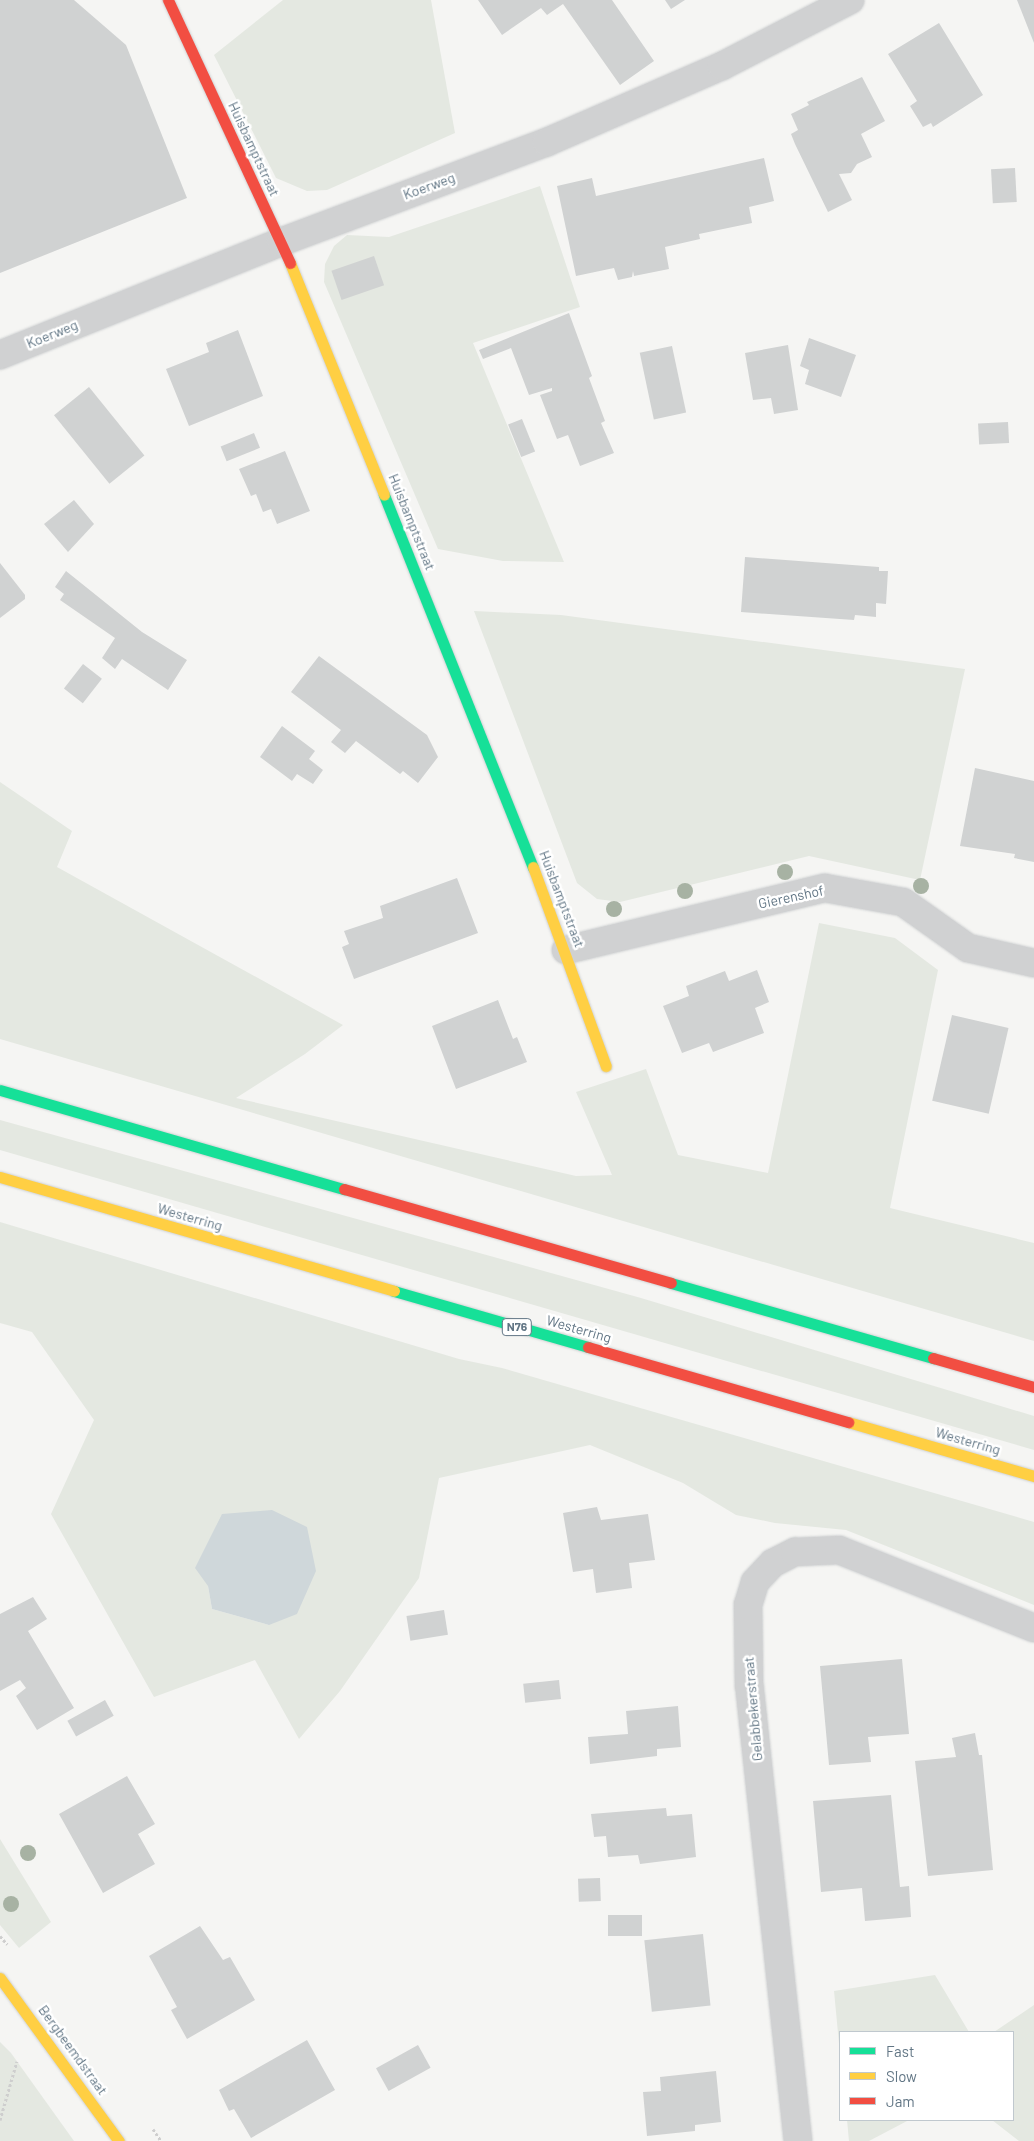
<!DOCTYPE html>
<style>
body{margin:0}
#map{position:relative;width:1034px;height:2141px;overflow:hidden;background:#f5f5f3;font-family:Barlow,sans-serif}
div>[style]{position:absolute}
.green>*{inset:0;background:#e4e8e1}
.water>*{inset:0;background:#cfd7da}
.building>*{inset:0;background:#d0d2d2;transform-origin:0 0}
.path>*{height:3px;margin-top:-1.5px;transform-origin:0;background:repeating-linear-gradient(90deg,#cecece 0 2.5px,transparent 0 5px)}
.roads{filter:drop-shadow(0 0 1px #d0d2d3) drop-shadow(0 0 1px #d0d2d3)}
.street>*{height:28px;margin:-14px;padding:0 14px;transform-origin:14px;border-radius:14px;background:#d0d1d2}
.fast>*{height:11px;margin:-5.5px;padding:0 5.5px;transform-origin:5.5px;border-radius:5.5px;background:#16e098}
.slow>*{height:11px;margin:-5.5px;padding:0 5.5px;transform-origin:5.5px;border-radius:5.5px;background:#ffcf43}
.jam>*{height:11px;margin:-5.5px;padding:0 5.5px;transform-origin:5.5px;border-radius:5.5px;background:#f24e42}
.trees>*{width:16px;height:16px;margin:-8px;border-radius:50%;background:#a7b2a3}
span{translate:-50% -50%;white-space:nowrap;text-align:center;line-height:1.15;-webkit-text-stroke:5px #fff;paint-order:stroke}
.shield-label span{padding:1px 4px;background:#fff;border:1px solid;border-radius:4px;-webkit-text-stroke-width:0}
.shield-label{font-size:12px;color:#627685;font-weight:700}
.street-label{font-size:14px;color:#627685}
.legend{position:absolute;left:839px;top:2031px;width:175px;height:90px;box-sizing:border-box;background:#fff;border:1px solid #c0c8ce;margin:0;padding:6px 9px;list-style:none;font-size:15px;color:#627685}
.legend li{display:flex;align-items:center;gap:10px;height:25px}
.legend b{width:25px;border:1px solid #c0c8ce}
</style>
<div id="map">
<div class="green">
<i style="clip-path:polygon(283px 0,431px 0,455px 133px,327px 190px,307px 191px,276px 178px,214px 55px)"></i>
<i style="clip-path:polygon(540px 186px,580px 307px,473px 343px,564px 562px,503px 561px,438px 549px,324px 282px,325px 264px,334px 246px,347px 235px,389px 237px)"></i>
<i style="clip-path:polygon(474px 611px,561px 615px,965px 669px,920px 880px,809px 856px,620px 902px,597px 899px,577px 883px)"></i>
<i style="clip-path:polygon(0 782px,72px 831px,57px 867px,343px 1025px,305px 1054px,236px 1098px,576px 1176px,612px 1175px,576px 1092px,646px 1069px,678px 1155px,768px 1173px,819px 923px,895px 938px,938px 970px,890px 1208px,1034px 1243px,1034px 1341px,0 1039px)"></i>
<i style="clip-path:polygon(0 1120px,641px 1298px,1034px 1416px,1034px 1450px,0 1150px)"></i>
<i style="clip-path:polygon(evenodd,0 1222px,459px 1359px,502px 1368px,1034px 1522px,1034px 1605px,846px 1530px,775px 1523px,736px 1515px,683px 1483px,590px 1445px,439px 1478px,419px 1578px,340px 1691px,299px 1739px,255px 1660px,154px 1697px,51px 1514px,94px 1420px,32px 1332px,0 1323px,0 1222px,208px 1586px,269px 1625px,212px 1609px,208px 1586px)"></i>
<i style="clip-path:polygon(0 1839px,51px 1922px,19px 1948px,0 1925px)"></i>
<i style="clip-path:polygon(935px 1975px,969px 2032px,840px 2032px,840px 2054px,834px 1991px)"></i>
<i style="clip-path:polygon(1034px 2005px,1034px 2141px,1019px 2141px,992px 2120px,1013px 2120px,1013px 2032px,994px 2032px)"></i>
<i style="clip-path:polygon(0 2042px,11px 2053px,74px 2141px,0 2141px)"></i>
<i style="clip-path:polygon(847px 2120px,909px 2120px,869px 2141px,849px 2141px)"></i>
</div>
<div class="water">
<i style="clip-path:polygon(272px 1510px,307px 1527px,316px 1571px,297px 1614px,269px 1625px,212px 1609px,208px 1586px,195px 1568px,222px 1514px)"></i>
</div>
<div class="building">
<i style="clip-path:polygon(0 0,74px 0,126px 45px,187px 198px,0 273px)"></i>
<i style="clip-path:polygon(478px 0,612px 0,654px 61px,620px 85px,563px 4px,547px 15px,541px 8px,502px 35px)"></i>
<i style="clip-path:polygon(665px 0,685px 0,671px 9px)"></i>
<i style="clip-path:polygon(1017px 0,1034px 0,1034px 43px)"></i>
<i style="clip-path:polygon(939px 23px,983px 95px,933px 127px,931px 123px,923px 127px,910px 106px,917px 101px,888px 54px)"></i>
<i style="clip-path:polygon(862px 77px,885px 121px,861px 134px,872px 157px,857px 164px,851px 173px,839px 174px,852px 200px,828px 212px,795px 144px,791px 134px,798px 130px,791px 114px,809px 105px,807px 102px)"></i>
<i style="clip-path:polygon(764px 158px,774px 201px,749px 207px,752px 223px,699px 234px,700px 239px,665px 247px,669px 269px,634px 276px,633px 271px,632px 277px,618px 280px,614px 268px,576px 276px,557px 186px,592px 178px,596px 196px)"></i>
<i style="left:1015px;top:168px;width:34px;height:24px;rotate:87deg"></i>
<i style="left:374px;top:256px;width:31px;height:45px;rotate:71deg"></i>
<i style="clip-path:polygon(569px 313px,592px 376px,589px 378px,605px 421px,601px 423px,614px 453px,580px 466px,568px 435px,557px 439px,540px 395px,552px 391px,552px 388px,529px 395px,511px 348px,483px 359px,479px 350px)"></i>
<i style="clip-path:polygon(238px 330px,263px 396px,189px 426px,166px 369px,209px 352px,206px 343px)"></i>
<i style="clip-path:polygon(809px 338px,856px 355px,841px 397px,805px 384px,809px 370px,800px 366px)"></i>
<i style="clip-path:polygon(788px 345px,798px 410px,774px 414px,771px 398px,753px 400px,745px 353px)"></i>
<i style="left:672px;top:346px;width:68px;height:33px;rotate:78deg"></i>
<i style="left:89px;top:387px;width:88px;height:45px;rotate:51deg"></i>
<i style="left:522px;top:419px;width:35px;height:15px;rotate:68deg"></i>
<i style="left:1008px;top:422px;width:21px;height:30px;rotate:87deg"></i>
<i style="left:254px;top:433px;width:16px;height:36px;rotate:68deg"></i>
<i style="clip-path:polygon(285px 451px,310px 511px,277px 524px,271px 509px,263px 512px,256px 494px,251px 496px,239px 469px)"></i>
<i style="clip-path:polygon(74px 500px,94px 524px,68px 552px,44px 524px)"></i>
<i style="clip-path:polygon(745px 557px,879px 567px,879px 571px,888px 571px,886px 604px,876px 603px,876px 617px,855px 615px,854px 620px,741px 612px)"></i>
<i style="clip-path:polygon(0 563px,25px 595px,25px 599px,0 618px)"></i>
<i style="clip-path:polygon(66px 571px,142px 632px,187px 660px,168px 690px,122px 659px,115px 669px,102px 658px,115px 638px,60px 600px,64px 594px,55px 587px)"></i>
<i style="clip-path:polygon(319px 656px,427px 735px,438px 757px,418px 783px,403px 771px,400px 774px,356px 741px,345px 753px,331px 742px,341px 730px,291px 692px)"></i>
<i style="left:83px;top:664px;width:24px;height:31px;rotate:38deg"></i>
<i style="clip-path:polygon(282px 726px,315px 751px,309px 759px,323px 770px,313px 784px,297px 774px,292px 781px,260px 757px)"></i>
<i style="clip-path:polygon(975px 768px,1034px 781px,1034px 862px,1014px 858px,1015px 854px,960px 846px)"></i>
<i style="clip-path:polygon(457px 878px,478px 933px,354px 979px,342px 947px,349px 944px,344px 931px,383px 918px,380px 906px)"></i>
<i style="clip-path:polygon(757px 970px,769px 1002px,755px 1008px,764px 1033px,713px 1052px,709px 1043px,682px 1053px,663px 1006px,689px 996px,686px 986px,725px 971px,729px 981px)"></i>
<i style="clip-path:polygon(498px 1000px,513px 1039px,517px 1037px,527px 1062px,456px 1089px,432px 1026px)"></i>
<i style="left:952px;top:1015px;width:58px;height:88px;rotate:13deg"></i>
<i style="clip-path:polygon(597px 1507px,601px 1520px,648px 1514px,655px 1560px,629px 1563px,632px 1588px,596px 1593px,593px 1569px,573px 1572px,563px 1513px)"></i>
<i style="clip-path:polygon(33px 1597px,47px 1619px,28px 1631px,74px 1708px,37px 1730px,16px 1696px,26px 1688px,20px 1680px,0 1691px,0 1614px)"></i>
<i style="left:444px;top:1610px;width:25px;height:38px;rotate:81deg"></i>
<i style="clip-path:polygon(902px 1659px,909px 1734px,868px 1737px,871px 1762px,829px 1765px,820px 1666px)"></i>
<i style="left:559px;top:1680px;width:19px;height:36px;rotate:84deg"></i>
<i style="left:105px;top:1700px;width:18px;height:43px;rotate:61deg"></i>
<i style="clip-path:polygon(678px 1706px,681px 1747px,657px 1749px,657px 1756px,590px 1764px,588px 1737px,628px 1734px,626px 1711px)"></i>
<i style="clip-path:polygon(975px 1733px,979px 1755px,982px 1755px,993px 1870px,928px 1876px,915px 1761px,956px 1757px,952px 1738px)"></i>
<i style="clip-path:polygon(127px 1776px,155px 1824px,138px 1834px,155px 1864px,103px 1893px,59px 1814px)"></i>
<i style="clip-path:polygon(891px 1795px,900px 1887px,909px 1886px,911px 1917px,865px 1921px,862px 1888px,821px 1892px,813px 1801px)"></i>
<i style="clip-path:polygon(666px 1808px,667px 1816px,692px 1814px,696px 1857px,640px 1864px,638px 1855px,608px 1857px,606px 1836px,594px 1837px,591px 1814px)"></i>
<i style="left:600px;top:1878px;width:23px;height:22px;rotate:88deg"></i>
<i style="left:642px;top:1915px;width:21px;height:34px;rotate:90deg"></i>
<i style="clip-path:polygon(200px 1926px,223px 1960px,230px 1957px,255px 2000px,187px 2039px,171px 2010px,177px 2007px,149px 1956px)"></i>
<i style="left:703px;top:1934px;width:72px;height:59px;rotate:84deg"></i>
<i style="clip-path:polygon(307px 2040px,335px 2090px,251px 2138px,234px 2109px,229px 2111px,219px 2090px)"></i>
<i style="left:418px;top:2045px;width:26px;height:48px;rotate:61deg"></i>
<i style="clip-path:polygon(716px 2071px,721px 2122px,695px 2125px,695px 2131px,647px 2136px,643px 2092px,661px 2091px,660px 2077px)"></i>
</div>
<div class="path">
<i style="left:0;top:1936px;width:11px;rotate:49deg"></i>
<i style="left:0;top:2120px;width:61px;rotate:-73.9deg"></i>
<i style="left:153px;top:2129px;width:14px;rotate:56deg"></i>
</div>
<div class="roads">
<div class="street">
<i style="left:0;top:355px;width:303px;rotate:-21.9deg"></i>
<i style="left:281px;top:242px;width:284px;rotate:-20.6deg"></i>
<i style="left:547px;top:142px;width:191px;rotate:-23.5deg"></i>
<i style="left:722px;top:66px;width:144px;rotate:-27.3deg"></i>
<i style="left:566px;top:950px;width:266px;rotate:-13.5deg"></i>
<i style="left:825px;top:888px;width:79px;rotate:10.2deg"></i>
<i style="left:903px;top:902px;width:80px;rotate:35.3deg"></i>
<i style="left:968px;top:948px;width:68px;rotate:12.8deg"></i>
<i style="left:798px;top:2141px;width:459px;rotate:-96.1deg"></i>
<i style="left:749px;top:1685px;width:80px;rotate:-90.7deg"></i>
<i style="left:748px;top:1605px;width:24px;rotate:-73deg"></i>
<i style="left:755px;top:1582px;width:26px;rotate:-47deg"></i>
<i style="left:773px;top:1563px;width:25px;rotate:-27deg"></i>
<i style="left:795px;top:1552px;width:44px;rotate:-2.6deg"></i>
<i style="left:839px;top:1550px;width:210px;rotate:21.8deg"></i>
</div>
<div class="fast">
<i style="left:384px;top:495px;width:401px;rotate:68.2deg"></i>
<i style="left:0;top:1090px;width:358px;rotate:16.1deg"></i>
<i style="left:671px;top:1283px;width:273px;rotate:16deg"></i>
<i style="left:394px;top:1291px;width:202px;rotate:16.1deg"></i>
</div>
<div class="slow">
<i style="left:290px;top:263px;width:250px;rotate:67.9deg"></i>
<i style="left:533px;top:867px;width:212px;rotate:69.9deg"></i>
<i style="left:0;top:1177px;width:410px;rotate:16.1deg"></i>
<i style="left:848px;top:1422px;width:194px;rotate:16.2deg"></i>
<i style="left:0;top:1978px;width:202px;rotate:53.9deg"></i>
</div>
<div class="jam">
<i style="left:168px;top:0;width:290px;rotate:65.1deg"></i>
<i style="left:344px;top:1189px;width:340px;rotate:16deg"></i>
<i style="left:588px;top:1347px;width:271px;rotate:16.1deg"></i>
<i style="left:933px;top:1358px;width:105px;rotate:16deg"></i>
</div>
</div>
<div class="trees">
<i style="left:785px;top:872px"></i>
<i style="left:921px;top:886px"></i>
<i style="left:685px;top:891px"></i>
<i style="left:614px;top:909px"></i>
<i style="left:28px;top:1853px"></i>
<i style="left:11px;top:1904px"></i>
</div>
<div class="shield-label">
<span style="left:517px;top:1327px">N76</span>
</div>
<div class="street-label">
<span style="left:254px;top:149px;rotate:65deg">Huisbamptstraat</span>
<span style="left:429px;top:186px;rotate:-20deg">Koerweg</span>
<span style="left:52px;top:334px;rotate:-22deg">Koerweg</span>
<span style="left:412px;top:522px;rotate:68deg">Huisbamptstraat</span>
<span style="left:791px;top:897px;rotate:-12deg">Gierenshof</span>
<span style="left:562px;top:899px;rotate:69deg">Huisbamptstraat</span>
<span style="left:190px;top:1217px;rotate:16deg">Westerring</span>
<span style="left:579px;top:1329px;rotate:16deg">Westerring</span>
<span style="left:968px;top:1441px;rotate:16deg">Westerring</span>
<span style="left:753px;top:1709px;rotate:-95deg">Gelabbekerstraat</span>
<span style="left:73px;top:2050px;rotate:54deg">Bergbeemdstraat</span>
</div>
<ul class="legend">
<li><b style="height:6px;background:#16e098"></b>Fast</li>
<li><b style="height:6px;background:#ffcf43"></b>Slow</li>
<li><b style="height:6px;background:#f24e42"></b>Jam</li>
</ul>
</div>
